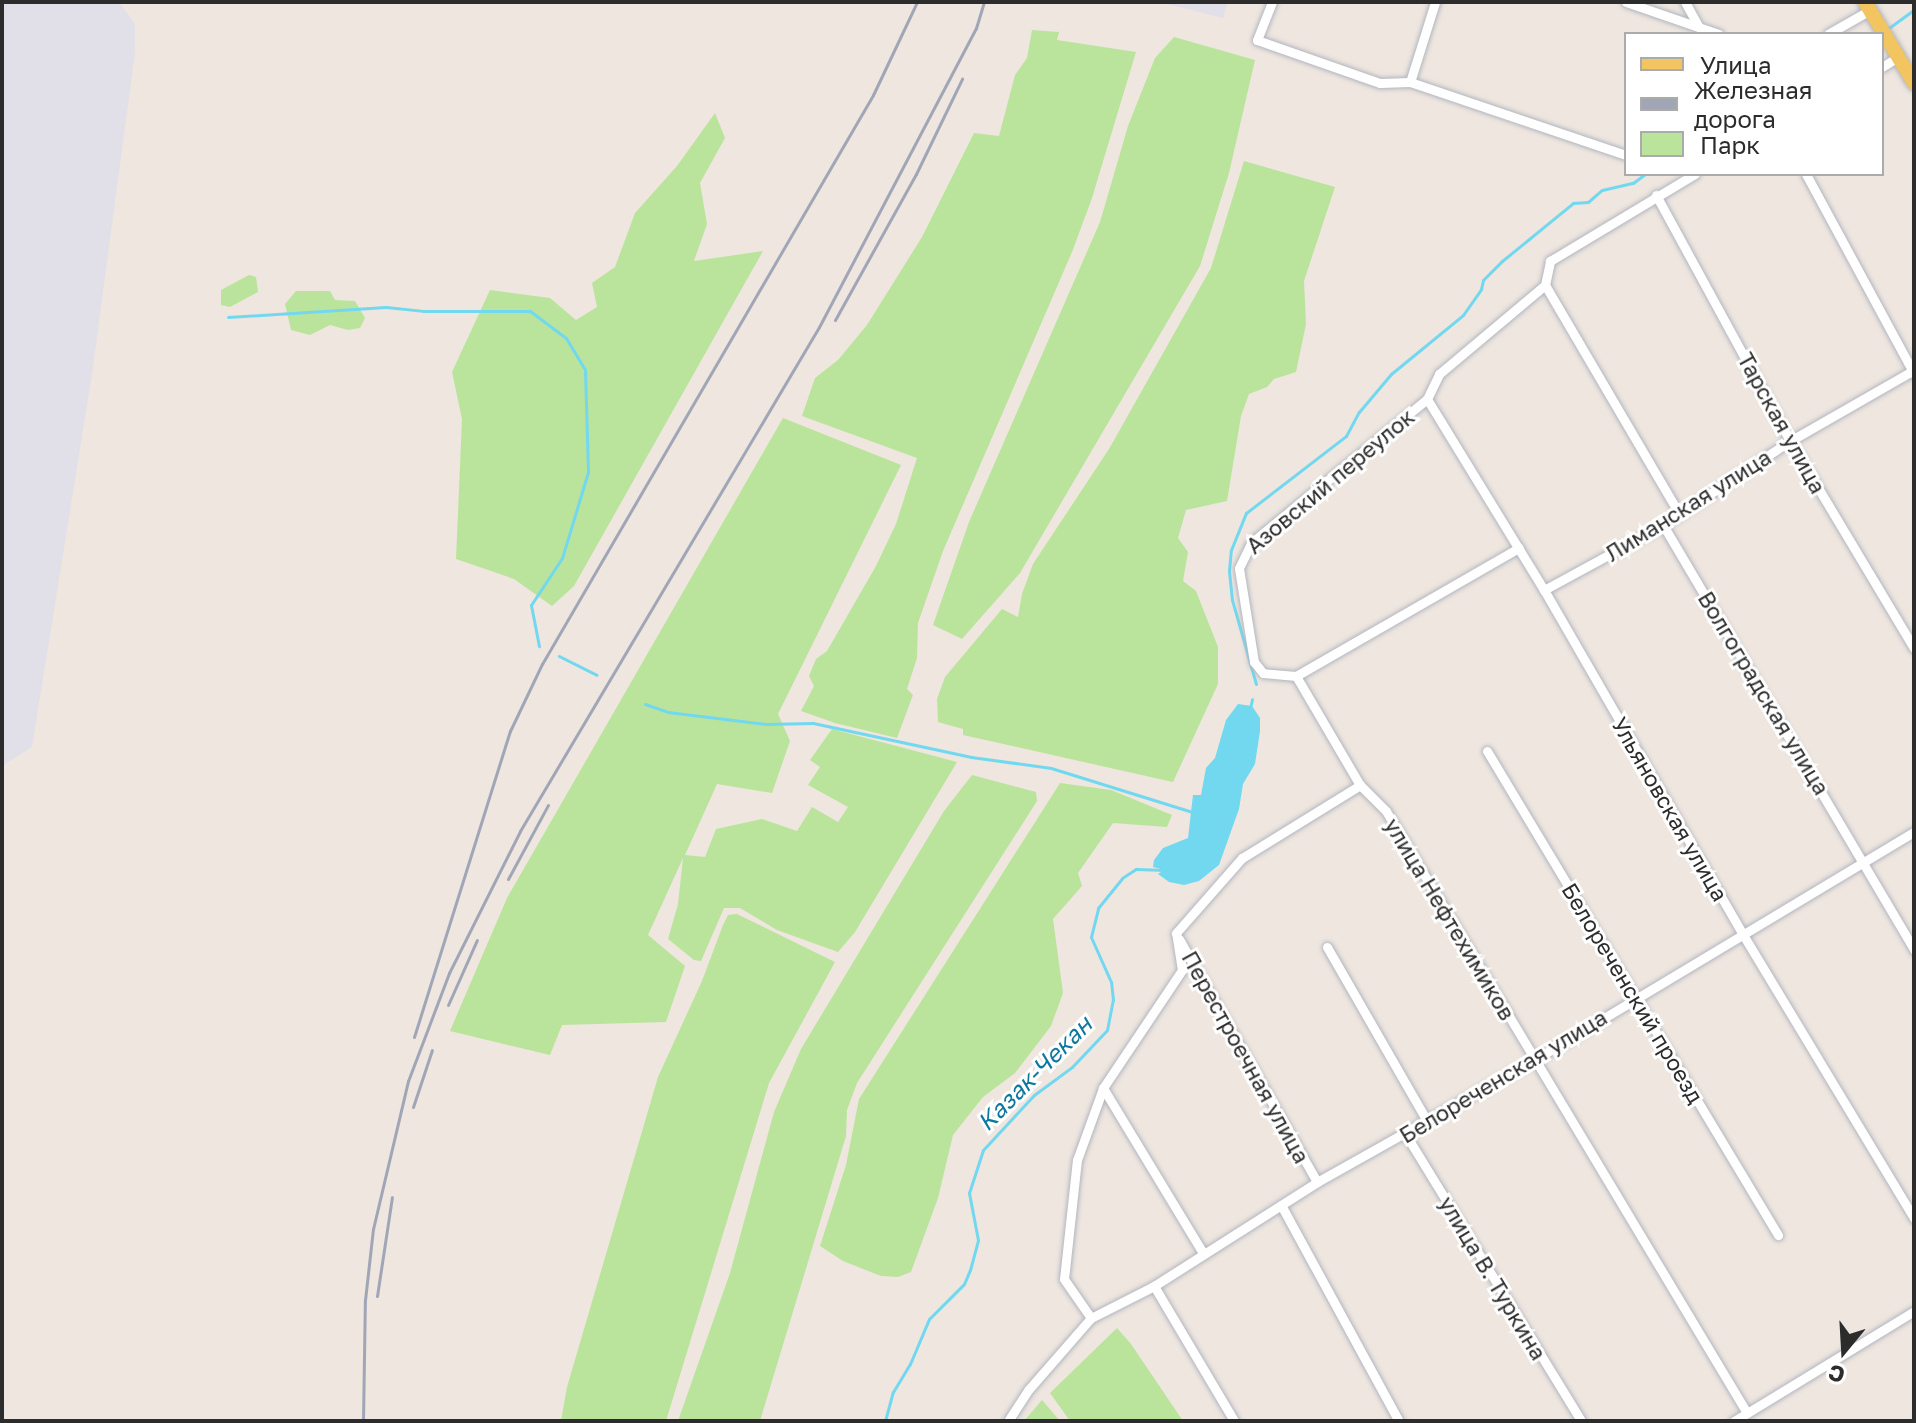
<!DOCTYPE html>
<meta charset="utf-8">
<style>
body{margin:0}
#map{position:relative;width:1916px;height:1423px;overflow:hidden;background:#eee6df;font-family:"Golos Text",sans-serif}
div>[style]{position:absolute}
.industrial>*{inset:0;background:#e1dfe7}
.green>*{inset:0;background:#bae49b}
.water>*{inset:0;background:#72d8f0}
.stream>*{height:3px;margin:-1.5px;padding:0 1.5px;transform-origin:1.5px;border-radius:1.5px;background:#72d8f0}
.roads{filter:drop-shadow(0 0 2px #b2b6c0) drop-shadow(0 0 2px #b2b6c0)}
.minor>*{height:9px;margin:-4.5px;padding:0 4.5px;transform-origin:4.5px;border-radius:4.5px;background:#fff}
.primary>*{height:14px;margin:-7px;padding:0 7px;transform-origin:7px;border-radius:7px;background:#f2c560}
.rail>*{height:3px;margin:-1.5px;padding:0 1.5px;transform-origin:1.5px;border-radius:1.5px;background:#a1a6b7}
span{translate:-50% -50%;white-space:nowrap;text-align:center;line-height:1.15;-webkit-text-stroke:6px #fff;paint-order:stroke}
.street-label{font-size:22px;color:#2c2c2c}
.water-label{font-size:24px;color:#0c78a0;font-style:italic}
.frame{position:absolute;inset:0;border:4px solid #2c2c2c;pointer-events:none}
.legend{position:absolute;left:1624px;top:32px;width:260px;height:144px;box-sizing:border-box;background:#fff;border:2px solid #ababab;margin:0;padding:10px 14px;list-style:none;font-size:24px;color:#2c2c2c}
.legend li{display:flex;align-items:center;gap:16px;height:40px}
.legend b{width:40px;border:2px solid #ababab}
.north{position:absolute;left:1804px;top:1311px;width:80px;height:80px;-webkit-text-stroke:6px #fff;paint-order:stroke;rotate:198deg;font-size:22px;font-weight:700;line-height:32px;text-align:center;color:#2c2c2c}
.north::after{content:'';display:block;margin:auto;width:28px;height:36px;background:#2c2c2c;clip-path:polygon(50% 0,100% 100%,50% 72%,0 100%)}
</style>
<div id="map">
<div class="industrial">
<i style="clip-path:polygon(2px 2px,119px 2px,135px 24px,135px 52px,92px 374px,32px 747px,2px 766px)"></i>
<i style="clip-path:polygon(1160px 2px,1228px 2px,1223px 18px)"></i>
</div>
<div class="green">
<i style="clip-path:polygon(1032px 30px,1059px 32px,1057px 40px,1136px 52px,1092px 198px,1072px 252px,943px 551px,918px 623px,917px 658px,907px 689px,913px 695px,897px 738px,835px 723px,801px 711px,814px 686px,809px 676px,816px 659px,827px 651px,876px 566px,896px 524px,917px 458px,802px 416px,815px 378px,838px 360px,867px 325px,922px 237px,974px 133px,999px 136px,1015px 75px,1027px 58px)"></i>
<i style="clip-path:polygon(1174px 37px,1255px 60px,1229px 173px,1200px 266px,1020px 573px,962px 639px,933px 625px,969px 522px,1100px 222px,1128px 126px,1155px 58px)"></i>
<i style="clip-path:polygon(715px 113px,725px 138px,700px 183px,707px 224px,694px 261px,763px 251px,574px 586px,552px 606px,514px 579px,456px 559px,462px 419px,452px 372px,490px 290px,550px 298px,576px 320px,597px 307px,592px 283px,615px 267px,635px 213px,677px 166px)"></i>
<i style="clip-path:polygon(1244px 161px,1335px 187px,1304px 281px,1306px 324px,1296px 372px,1274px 379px,1267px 387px,1249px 394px,1241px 416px,1227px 501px,1186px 510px,1178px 538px,1188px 552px,1183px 581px,1196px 591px,1218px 647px,1218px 684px,1173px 782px,963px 735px,963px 729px,938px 722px,937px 699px,945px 677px,1002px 609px,1018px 617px,1022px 594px,1033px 564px,1109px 449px,1211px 268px)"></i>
<i style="clip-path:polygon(249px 275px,256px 277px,258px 292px,230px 307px,221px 305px,221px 290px)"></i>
<i style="clip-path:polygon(296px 291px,330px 291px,335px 300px,355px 301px,365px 318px,360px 328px,348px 330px,330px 325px,310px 335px,291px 330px,285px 304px)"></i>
<i style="clip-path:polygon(783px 418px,901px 465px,778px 714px,790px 741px,772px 793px,717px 784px,685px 855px,705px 857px,716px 829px,762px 819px,797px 831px,812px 807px,838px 822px,848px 807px,808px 785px,820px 767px,810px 760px,832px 729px,957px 762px,855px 932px,838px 952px,777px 930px,740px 908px,724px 908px,701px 961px,694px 960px,668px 939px,678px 904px,683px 858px,648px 935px,685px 966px,666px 1022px,562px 1025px,550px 1055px,450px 1031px,507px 898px)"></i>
<i style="clip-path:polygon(972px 775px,1036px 792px,1037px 801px,857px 1083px,847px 1110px,846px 1136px,760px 1421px,678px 1421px,730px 1273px,774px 1112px,801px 1049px,944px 811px)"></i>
<i style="clip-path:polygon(1060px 783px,1111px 790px,1172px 815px,1167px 827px,1113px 823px,1078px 873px,1082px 886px,1053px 919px,1063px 993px,1051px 1026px,1015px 1073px,983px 1097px,953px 1135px,938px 1198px,911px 1272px,898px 1277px,881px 1276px,843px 1261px,820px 1246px,846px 1165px,859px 1099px)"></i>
<i style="clip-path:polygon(737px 914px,835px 962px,769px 1083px,666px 1421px,561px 1421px,567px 1387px,658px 1077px,702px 981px,723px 925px,728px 915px)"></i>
<i style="clip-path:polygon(1117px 1328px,1131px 1344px,1183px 1421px,1070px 1421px,1050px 1393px)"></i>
<i style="clip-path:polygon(1042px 1400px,1060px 1421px,1024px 1421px)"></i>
</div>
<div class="water">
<i style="clip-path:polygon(1238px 704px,1252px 706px,1260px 718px,1260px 731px,1255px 764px,1243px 784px,1239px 809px,1219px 865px,1199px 881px,1184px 885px,1169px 882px,1158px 874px,1164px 870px,1153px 867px,1154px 860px,1163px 848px,1188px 838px,1193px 795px,1201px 795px,1206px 768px,1215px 758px,1226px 720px)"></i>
</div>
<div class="stream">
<i style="left:1886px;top:30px;width:34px;rotate:-36deg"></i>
<i style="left:228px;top:317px;width:158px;rotate:-3.6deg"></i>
<i style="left:386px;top:307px;width:37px;rotate:6deg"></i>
<i style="left:423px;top:311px;width:107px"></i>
<i style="left:530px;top:311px;width:45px;rotate:36.9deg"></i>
<i style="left:566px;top:338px;width:37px;rotate:59deg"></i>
<i style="left:585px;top:370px;width:102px;rotate:88.3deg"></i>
<i style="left:588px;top:472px;width:90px;rotate:106.8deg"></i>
<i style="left:562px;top:558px;width:56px;rotate:123.4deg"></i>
<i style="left:531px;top:605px;width:42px;rotate:79deg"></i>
<i style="left:559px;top:656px;width:42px;rotate:26.6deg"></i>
<i style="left:1256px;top:684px;width:87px;rotate:-105.9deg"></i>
<i style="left:1232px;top:600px;width:29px;rotate:-96deg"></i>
<i style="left:1229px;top:571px;width:21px;rotate:-85deg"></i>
<i style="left:1231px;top:550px;width:40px;rotate:-68deg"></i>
<i style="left:1246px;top:513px;width:126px;rotate:-37.6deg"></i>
<i style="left:1346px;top:436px;width:27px;rotate:-62deg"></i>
<i style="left:1359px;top:412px;width:50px;rotate:-49.9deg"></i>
<i style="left:1391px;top:374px;width:93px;rotate:-39.3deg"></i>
<i style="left:1463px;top:315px;width:32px;rotate:-55deg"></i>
<i style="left:1481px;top:289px;width:9px;rotate:-77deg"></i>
<i style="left:1483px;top:280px;width:27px;rotate:-45deg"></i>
<i style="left:1502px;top:261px;width:92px;rotate:-39.2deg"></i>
<i style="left:1573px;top:203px;width:15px;rotate:-4deg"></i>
<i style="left:1588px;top:202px;width:18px;rotate:-41deg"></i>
<i style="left:1602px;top:190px;width:32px;rotate:-13deg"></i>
<i style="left:1633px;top:183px;width:15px;rotate:-37deg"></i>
<i style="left:645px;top:704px;width:24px;rotate:19deg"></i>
<i style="left:668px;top:712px;width:99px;rotate:7deg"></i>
<i style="left:766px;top:724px;width:47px;rotate:-1.2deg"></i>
<i style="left:813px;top:723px;width:162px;rotate:12.1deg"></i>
<i style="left:971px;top:757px;width:81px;rotate:7.8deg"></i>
<i style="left:1051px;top:768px;width:148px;rotate:17.3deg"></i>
<i style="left:1250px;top:708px;width:9px;rotate:-77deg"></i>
<i style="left:885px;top:1421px;width:30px;rotate:-75deg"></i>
<i style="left:893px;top:1392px;width:33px;rotate:-59deg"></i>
<i style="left:910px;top:1364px;width:49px;rotate:-67.1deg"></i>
<i style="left:929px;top:1319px;width:49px;rotate:-45deg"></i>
<i style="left:964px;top:1284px;width:15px;rotate:-67deg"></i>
<i style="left:970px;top:1270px;width:31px;rotate:-75deg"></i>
<i style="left:978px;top:1240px;width:48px;rotate:-100.8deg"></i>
<i style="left:969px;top:1193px;width:45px;rotate:-72deg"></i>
<i style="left:983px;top:1150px;width:75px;rotate:-47.2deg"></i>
<i style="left:1034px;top:1095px;width:47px;rotate:-36.4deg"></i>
<i style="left:1072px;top:1067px;width:51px;rotate:-46.6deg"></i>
<i style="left:1107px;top:1030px;width:31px;rotate:-79deg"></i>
<i style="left:1113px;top:1000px;width:18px;rotate:-96deg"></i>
<i style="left:1111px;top:982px;width:49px;rotate:-114deg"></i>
<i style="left:1091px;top:937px;width:30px;rotate:-76deg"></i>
<i style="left:1098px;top:908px;width:38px;rotate:-51deg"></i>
<i style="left:1122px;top:878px;width:17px;rotate:-33deg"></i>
<i style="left:1136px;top:869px;width:29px;rotate:2deg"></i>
</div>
<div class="roads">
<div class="minor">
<i style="left:1272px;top:2px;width:41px;rotate:111.5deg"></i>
<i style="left:1257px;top:40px;width:130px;rotate:19.3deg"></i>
<i style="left:1380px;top:83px;width:30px;rotate:-2deg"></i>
<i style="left:1410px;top:82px;width:228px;rotate:18.7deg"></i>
<i style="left:1626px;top:2px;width:98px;rotate:19deg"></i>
<i style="left:1685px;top:2px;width:29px;rotate:61deg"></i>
<i style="left:1828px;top:34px;width:48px;rotate:-29.7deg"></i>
<i style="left:1882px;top:67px;width:19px;rotate:-32deg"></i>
<i style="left:1410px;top:82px;width:84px;rotate:-72.6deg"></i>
<i style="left:1806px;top:174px;width:227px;rotate:61.6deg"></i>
<i style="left:1656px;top:195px;width:280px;rotate:61.4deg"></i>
<i style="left:1790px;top:441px;width:241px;rotate:59.1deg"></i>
<i style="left:1545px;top:285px;width:263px;rotate:59.6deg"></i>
<i style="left:1427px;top:399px;width:224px;rotate:58.5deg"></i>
<i style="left:1544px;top:590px;width:396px;rotate:60deg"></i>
<i style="left:1742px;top:933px;width:333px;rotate:58.9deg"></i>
<i style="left:1663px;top:525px;width:494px;rotate:59.4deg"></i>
<i style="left:1544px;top:590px;width:136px;rotate:-28.6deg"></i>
<i style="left:1663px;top:525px;width:152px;rotate:-33.5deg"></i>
<i style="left:1790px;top:441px;width:143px;rotate:-29.8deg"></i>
<i style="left:1296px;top:676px;width:126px;rotate:59.6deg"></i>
<i style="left:1360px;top:785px;width:37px;rotate:45deg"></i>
<i style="left:1386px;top:811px;width:702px;rotate:59.05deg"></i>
<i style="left:1296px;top:676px;width:33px;rotate:-175deg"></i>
<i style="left:1263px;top:673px;width:14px;rotate:-129deg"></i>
<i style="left:1254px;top:662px;width:95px;rotate:-99.1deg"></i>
<i style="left:1239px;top:568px;width:28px;rotate:-64deg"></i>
<i style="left:1251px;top:543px;width:227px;rotate:-39.3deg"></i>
<i style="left:1427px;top:399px;width:28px;rotate:-64deg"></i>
<i style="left:1439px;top:374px;width:138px;rotate:-40deg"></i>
<i style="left:1545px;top:285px;width:25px;rotate:-78deg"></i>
<i style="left:1550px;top:261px;width:169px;rotate:-31deg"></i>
<i style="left:1296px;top:676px;width:257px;rotate:-29.9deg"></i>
<i style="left:1487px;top:751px;width:565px;rotate:58.98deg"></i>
<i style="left:1179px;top:939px;width:279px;rotate:60.4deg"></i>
<i style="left:1327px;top:947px;width:201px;rotate:60.1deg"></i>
<i style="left:1103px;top:1088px;width:193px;rotate:58.8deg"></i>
<i style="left:1406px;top:1135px;width:335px;rotate:58.5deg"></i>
<i style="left:1281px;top:1205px;width:246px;rotate:61.4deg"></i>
<i style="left:1154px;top:1286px;width:157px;rotate:59.3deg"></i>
<i style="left:1091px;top:1318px;width:47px;rotate:-124.7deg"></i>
<i style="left:1064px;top:1279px;width:120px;rotate:-83.8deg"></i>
<i style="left:1077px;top:1160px;width:77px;rotate:-70.1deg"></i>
<i style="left:1103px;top:1088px;width:142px;rotate:-56.2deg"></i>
<i style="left:1182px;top:970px;width:37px;rotate:-99deg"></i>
<i style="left:1176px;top:933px;width:100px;rotate:-48.7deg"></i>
<i style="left:1242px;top:858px;width:139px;rotate:-31.7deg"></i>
<i style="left:1008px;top:1421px;width:38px;rotate:-57deg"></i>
<i style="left:1029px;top:1389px;width:94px;rotate:-48.9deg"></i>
<i style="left:1091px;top:1318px;width:71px;rotate:-26.9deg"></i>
<i style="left:1154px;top:1286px;width:193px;rotate:-32.5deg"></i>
<i style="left:1317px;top:1182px;width:249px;rotate:-29.3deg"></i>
<i style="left:1534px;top:1060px;width:443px;rotate:-31deg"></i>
<i style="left:1734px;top:1421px;width:211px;rotate:-31.4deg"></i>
</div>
<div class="primary">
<i style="left:1865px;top:2px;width:95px;rotate:58.8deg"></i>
</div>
</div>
<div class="rail">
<i style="left:835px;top:320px;width:167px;rotate:-61deg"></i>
<i style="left:916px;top:174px;width:106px;rotate:-64.2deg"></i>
<i style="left:508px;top:879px;width:84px;rotate:-61.6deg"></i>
<i style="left:448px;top:1005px;width:71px;rotate:-66deg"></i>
<i style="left:414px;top:1037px;width:321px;rotate:-72.6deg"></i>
<i style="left:510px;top:731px;width:74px;rotate:-64.5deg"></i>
<i style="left:542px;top:664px;width:658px;rotate:-59.81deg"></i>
<i style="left:873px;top:95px;width:103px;rotate:-64.7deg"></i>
<i style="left:413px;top:1107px;width:60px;rotate:-71.6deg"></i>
<i style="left:377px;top:1296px;width:100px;rotate:-81.4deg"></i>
<i style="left:363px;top:1421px;width:121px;rotate:-89.1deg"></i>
<i style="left:365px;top:1300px;width:71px;rotate:-83.6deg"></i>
<i style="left:373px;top:1229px;width:152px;rotate:-76.7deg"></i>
<i style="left:408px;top:1081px;width:116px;rotate:-69.2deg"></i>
<i style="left:449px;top:973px;width:159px;rotate:-63.4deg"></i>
<i style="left:520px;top:831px;width:586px;rotate:-59.32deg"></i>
<i style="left:819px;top:327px;width:338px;rotate:-62.3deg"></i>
<i style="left:976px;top:28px;width:27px;rotate:-73deg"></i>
</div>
<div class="street-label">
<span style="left:1782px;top:423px;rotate:61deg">Тарская улица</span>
<span style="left:1330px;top:481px;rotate:-40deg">Азовский переулок</span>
<span style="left:1688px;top:505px;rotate:-32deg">Лиманская улица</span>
<span style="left:1764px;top:693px;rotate:59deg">Волгоградская улица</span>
<span style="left:1670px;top:809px;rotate:60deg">Ульяновская улица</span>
<span style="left:1450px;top:919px;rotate:59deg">улица Нефтехимиков</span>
<span style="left:1633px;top:993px;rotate:59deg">Белореченский проезд</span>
<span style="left:1246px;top:1057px;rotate:61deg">Перестроечная улица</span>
<span style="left:1503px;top:1076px;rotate:-31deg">Белореченская улица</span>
<span style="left:1493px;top:1278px;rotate:59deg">улица В. Туркина</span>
</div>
<div class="water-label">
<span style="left:1034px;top:1073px;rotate:-45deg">Казак-Чекан</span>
</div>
<div class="frame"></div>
<ul class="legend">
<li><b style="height:10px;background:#f2c560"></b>Улица</li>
<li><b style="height:10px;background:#a1a6b7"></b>Железная дорога</li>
<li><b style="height:22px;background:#bae49b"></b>Парк</li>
</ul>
<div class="north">С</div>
</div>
